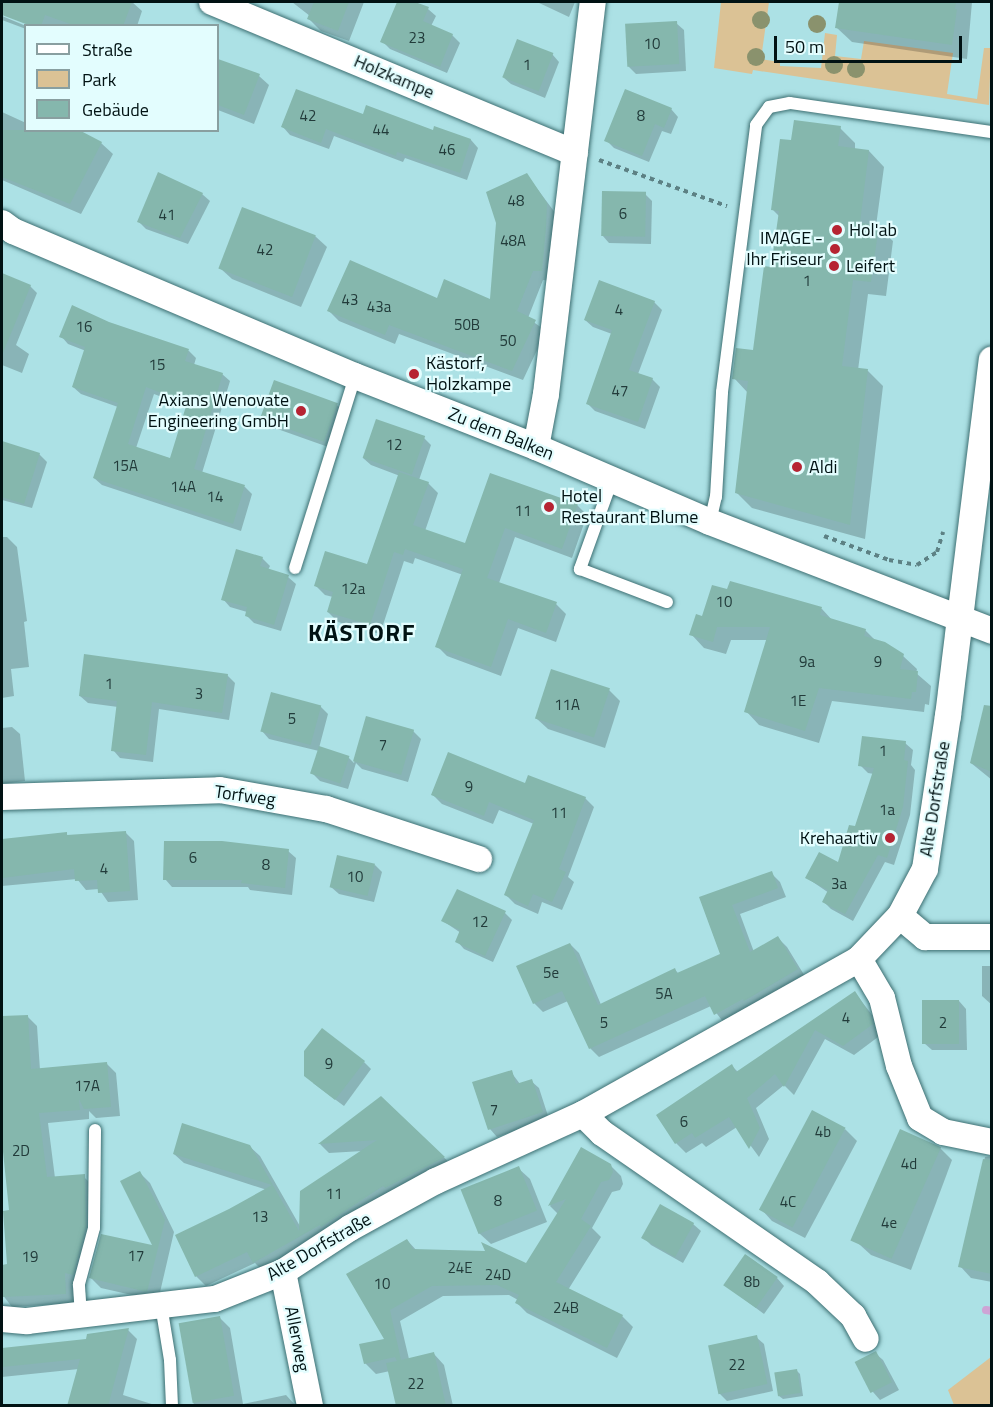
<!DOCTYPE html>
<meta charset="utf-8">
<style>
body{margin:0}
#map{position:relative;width:993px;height:1407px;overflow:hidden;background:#ace1e5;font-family:"Titillium Web",sans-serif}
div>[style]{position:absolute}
.green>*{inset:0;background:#dbc295}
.shadow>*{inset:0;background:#0003}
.stream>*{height:8px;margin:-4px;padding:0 4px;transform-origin:4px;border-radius:4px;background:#cea4d5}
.building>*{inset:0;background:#85b7ad;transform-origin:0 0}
.path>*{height:4px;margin-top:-2px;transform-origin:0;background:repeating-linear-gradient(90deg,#5d8184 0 4.5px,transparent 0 9px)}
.roads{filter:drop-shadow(0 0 2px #3d6f72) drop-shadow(0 0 2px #3d6f72)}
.service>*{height:12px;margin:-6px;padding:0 6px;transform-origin:6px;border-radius:6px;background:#fff}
.minor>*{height:26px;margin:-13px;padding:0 13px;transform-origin:13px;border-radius:13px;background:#fff}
.trees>*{width:18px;height:18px;margin:-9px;border-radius:50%;background:#8a926d}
.dots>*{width:16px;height:16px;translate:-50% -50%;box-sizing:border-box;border:3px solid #e3fdfe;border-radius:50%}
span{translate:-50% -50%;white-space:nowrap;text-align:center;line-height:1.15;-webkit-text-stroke:4.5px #e3fdfe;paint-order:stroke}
.number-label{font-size:15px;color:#223b3a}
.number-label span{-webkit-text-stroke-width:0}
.street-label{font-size:18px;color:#011213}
.poi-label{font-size:18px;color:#011213}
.left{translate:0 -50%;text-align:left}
.right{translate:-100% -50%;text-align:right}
.district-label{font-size:24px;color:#011213;font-weight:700;letter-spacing:1.5px}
.frame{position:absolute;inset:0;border:3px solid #011213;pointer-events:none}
.legend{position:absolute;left:24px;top:24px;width:195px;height:108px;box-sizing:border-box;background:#e3fdfe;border:2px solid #899fa0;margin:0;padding:8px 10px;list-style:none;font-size:18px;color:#011213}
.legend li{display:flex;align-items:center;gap:12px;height:30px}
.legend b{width:30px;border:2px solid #899fa0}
.scale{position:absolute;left:774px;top:36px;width:188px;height:27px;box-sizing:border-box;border:3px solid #011213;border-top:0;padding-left:8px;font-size:18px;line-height:21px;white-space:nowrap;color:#011213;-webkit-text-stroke:4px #e3fdfe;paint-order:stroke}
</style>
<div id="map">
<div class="green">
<i style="clip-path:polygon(721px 2px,769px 2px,761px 59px,780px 62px,780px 66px,821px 68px,825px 33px,837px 35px,835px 56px,861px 59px,864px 41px,953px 53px,947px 94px,977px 99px,984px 48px,991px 48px,989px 105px,753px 70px,752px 74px,714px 68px)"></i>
<i style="clip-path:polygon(991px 1357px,991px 1405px,954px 1405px,948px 1390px)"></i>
</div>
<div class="shadow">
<i style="clip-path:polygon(2px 2px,132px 2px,142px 11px,137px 26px,35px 26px,2px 13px,2px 16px,26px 26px,26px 29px,2px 20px)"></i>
<i style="clip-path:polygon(292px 2px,364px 2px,349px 41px,321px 31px,309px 19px,310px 16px)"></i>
<i style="clip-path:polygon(399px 2px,412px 2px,428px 9px,436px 16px,431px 26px,452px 35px,460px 43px,447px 73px,390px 49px,382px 41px)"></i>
<i style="clip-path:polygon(537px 2px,575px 2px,569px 17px)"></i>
<i style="clip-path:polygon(840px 2px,972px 2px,967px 59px,852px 42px,836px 27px)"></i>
<i style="clip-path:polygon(676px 23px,684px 30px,686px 71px,636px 74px,628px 66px)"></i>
<i style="clip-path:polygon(552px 54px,559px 62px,545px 98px,511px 84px,503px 77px)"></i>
<i style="clip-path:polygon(218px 60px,259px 76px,269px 85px,254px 124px,218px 110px)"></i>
<i style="clip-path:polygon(671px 109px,678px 117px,671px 134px,662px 131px,649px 162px,614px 148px,606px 140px)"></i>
<i style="clip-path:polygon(2px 112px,26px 123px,26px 130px,101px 143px,113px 154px,81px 214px,2px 180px)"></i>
<i style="clip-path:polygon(363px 116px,434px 132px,435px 128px,471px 140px,478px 148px,467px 180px,405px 158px,403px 162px,334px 136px,329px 149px,290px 135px,283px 127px)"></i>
<i style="clip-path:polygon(840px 128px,855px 143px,855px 150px,869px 151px,884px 167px,876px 226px,893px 241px,886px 296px,868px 294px,858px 370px,868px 371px,883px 386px,865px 539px,752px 508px,737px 493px,748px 393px,734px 378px,754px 351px,773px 268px,779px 216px,773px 210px,793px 142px)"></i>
<i style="clip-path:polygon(527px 175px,556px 214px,552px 281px,543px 280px,528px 318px,546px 331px,523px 380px,399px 334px,395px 344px,339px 321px,329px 311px,438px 300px,491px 301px)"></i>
<i style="clip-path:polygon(202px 194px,210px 201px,188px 244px,146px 229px,138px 221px)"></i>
<i style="clip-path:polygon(645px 194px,652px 201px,651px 244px,609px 243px,602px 235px)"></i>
<i style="clip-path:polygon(315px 236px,327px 247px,301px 307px,232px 279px,220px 268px)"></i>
<i style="clip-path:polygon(2px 275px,30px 286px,37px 293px,16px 345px,29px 354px,22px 373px,2px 365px)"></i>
<i style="clip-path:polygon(654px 302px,662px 310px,638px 374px,652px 379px,660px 387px,645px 429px,595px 411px,588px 404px,612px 334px,593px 327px,585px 320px)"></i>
<i style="clip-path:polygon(evenodd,109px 324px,189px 351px,196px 358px,194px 365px,222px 374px,230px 381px,202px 473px,245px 487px,252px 494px,241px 531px,102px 485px,94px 478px,118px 407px,81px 394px,73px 387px,86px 351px,68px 344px,61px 336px,109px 324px,154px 394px,188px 407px,171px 459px,136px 448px,154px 394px)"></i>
<i style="clip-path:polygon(337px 405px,344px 412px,331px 448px,269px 426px,262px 418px)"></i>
<i style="clip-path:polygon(424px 438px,431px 445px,419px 480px,428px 483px,438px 493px,425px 531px,466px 545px,491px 475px,577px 505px,587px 515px,572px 558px,515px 537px,499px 583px,556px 604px,566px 614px,556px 642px,518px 628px,501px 676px,447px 656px,437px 646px,463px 575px,415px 558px,413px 564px,404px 561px,380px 634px,338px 622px,328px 612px,333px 597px,325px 595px,315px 585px,368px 566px,400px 476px,371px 465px,363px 458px)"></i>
<i style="clip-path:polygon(2px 442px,39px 454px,47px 462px,32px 508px,2px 500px)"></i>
<i style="clip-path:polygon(2px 537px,7px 537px,17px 547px,27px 621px,24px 622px,29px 667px,11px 669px,14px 696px,2px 698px)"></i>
<i style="clip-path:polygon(262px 558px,270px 566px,268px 570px,288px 577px,296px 584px,281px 631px,254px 623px,246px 615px,247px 612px,230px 607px,223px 599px)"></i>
<i style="clip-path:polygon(822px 609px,833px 621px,865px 630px,876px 641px,903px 656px,917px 669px,916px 673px,931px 686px,929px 705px,925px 704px,924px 712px,832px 701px,819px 743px,759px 725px,746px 711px,768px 640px,731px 640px,726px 654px,704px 648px,691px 634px,703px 618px)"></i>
<i style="clip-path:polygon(227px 675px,235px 683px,229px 720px,159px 709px,153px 762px,120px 758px,113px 750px,118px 707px,88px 703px,80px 696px)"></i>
<i style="clip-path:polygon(609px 690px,620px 701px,605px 748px,548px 729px,536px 718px)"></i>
<i style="clip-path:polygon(320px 706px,328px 714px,319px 748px,348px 757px,354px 763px,367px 718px,413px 731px,421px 739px,408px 782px,362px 769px,356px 763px,348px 789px,320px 781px,312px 773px,319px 751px,269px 739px,262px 731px)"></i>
<i style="clip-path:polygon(992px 706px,992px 780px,971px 763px)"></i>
<i style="clip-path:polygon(12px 727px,20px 734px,25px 781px,2px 784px,2px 728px)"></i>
<i style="clip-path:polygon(905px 743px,913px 750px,911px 765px,915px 770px,910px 815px,894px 865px,885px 862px,853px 921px,831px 909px,824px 902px,829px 893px,807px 878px,838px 864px,856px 828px,874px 774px,868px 773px,860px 765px)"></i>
<i style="clip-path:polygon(526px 785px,585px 798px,594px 807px,568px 877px,574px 882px,562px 910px,542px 902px,538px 914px,515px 904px,506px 895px,534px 824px,499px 810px,493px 824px,442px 804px,433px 795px)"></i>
<i style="clip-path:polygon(125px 832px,134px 841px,138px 900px,108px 902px,99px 889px,86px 890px,77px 879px,2px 886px,2px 841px,66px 834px,69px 836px)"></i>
<i style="clip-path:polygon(288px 851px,296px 858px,292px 895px,250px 890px,248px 887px,172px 887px,165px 879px)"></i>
<i style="clip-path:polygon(375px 865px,382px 872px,374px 902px,339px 894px,331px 887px)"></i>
<i style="clip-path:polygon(771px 873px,780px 882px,786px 897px,740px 914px,754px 952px,778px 938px,787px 947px,806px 978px,724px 1023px,711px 1006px,599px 1057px,590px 1048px,568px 1001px,543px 1012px,534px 1003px,570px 944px,579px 953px,602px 1007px,675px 970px,679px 974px,721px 955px,700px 898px)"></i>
<i style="clip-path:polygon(505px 913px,512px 920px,493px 962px,464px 949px,457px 941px,461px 933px,443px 921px)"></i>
<i style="clip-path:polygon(982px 966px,992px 966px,992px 1005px,982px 996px)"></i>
<i style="clip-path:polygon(855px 993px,880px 1025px,882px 1034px,854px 1055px,825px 1039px,794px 1095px,784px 1085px,756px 1108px,769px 1139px,759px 1157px,737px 1127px,706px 1147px,702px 1143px,686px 1153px,676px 1143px,658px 1116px,732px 1066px,738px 1072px)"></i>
<i style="clip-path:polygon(959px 1001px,966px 1009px,967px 1050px,932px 1050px,924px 1043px)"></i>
<i style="clip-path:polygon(27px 1016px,37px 1026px,40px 1070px,106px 1063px,116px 1073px,120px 1116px,96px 1118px,89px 1111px,89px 1119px,48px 1123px,55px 1178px,84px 1177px,94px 1187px,95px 1238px,75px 1303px,12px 1307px,2px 1294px,2px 1266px,9px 1266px,11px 1212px,2px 1129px,2px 1018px)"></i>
<i style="clip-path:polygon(364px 1062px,371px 1069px,344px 1106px,313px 1083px)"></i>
<i style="clip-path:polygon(511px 1072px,520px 1084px,531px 1081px,539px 1088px,549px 1119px,497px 1137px,490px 1129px)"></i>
<i style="clip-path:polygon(381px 1098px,454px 1167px,264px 1272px,255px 1263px,206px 1286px,196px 1276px,230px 1211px,267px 1190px,184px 1163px,174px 1154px,249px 1146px,260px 1156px,301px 1228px,363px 1151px,329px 1153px,320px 1144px)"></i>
<i style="clip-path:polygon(845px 1129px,857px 1141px,805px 1238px,772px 1221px,761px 1209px)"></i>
<i style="clip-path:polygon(940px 1148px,952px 1160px,911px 1270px,871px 1255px,859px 1244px)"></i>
<i style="clip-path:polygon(582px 1149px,610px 1165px,621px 1176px,623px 1184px,620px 1190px,612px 1192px,592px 1228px,601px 1237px,568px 1290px,622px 1316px,633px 1327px,617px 1358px,527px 1313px,517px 1303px,518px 1300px,509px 1295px,443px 1296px,400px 1321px,409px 1359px,434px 1354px,444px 1365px,453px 1406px,397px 1406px,390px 1371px,376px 1374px,365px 1363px,386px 1340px,348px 1274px,407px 1240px,417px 1251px,527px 1265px,558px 1214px,550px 1206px)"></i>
<i style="clip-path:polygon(992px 1156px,992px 1282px,971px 1278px,960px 1266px,985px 1157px)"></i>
<i style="clip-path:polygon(518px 1168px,530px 1179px,547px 1222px,491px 1244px,479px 1233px,486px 1181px)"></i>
<i style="clip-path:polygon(140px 1173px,150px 1183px,174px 1232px,158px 1301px,101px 1288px,91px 1278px,155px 1248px)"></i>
<i style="clip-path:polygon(693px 1224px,701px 1231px,683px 1263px,651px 1245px,643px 1237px)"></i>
<i style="clip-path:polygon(777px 1278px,784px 1286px,764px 1314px,725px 1285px)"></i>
<i style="clip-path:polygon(220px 1318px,230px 1328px,243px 1404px,286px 1395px,296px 1406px,194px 1406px,180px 1324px)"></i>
<i style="clip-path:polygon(128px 1330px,137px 1339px,123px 1395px,158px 1406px,69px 1406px,79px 1369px,2px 1377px,2px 1350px,87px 1340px)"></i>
<i style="clip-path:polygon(756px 1337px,764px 1344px,773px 1391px,727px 1401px,719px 1393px)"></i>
<i style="clip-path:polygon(875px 1353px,883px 1360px,899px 1390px,880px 1400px,873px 1392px)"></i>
<i style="clip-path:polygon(797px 1371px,800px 1374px,803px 1396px,783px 1399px,779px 1396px)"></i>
</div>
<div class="stream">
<i style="left:986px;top:1310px;width:6px;rotate:9deg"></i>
</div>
<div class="building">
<i style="clip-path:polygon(2px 2px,132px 2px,123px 26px,76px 26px,45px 15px,41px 26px,31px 26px,2px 15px)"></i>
<i style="clip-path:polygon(314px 2px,349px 2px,338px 31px,307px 19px)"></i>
<i style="clip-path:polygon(397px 2px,415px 2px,429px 7px,423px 21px,453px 34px,440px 67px,380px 42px)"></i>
<i style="clip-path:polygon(839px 2px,956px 2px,955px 9px,957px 9px,952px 45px,835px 28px)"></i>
<i style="left:677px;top:21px;width:43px;height:52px;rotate:87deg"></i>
<i style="left:517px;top:39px;width:39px;height:41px;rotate:21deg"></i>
<i style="clip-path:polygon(218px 59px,260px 74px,244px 115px,218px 105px)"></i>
<i style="clip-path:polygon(296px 89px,363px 114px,366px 105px,433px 130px,434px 126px,471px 139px,460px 173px,397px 152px,396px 156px,326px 129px,321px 143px,281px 127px)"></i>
<i style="clip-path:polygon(625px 89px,672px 108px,664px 128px,655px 124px,642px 156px,604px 141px)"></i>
<i style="clip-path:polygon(794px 120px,841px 126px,838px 146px,869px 150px,860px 223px,879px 225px,871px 282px,853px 280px,842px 366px,868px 369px,850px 525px,735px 493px,748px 381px,732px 379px,736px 348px,753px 350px,764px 266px,771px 267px,779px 211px,771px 210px,780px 139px,791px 140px)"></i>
<i style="clip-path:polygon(2px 130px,79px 130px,102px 142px,70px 204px,2px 177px)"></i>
<i style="clip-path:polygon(158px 172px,203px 193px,180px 238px,137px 222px)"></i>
<i style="clip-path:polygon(527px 173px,547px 203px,546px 228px,542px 271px,533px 271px,517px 311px,536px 320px,512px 371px,389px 325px,385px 335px,327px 311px,350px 260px,437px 298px,444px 279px,490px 299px,496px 223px,486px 192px)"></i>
<i style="left:602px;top:191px;width:44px;height:45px;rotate:1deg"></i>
<i style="left:242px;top:207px;width:79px;height:66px;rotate:21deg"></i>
<i style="clip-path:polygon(2px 273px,31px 285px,2px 355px)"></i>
<i style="clip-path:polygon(599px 280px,655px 301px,629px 370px,653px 378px,638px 422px,586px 404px,612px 330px,584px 320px)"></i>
<i style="clip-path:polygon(evenodd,72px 305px,109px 322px,189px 349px,185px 361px,223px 373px,194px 469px,245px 485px,233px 524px,93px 478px,118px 403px,72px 387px,85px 347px,59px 337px,72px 305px,146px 387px,187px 403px,170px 458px,128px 444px,146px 387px)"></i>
<i style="left:274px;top:380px;width:68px;height:41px;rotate:20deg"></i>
<i style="left:376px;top:419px;width:52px;height:41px;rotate:19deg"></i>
<i style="clip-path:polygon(2px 441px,40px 453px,24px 504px,2px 497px)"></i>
<i style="clip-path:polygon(399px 472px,429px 482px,413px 525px,465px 543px,490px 473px,578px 504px,562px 549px,505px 528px,487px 578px,557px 602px,546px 633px,508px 619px,491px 667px,435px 647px,463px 569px,405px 549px,403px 555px,394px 552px,370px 625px,327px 612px,333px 592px,314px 586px,325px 551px,367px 564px)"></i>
<i style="clip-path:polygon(236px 549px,263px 557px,260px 566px,289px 575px,274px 625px,245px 616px,247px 607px,221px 600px)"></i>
<i style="clip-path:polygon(730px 581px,822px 607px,820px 615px,866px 629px,864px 636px,885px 642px,904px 654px,900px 669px,918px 671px,916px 692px,912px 692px,911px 699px,819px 688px,805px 731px,744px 712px,770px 627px,717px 627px,713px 642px,689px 635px,696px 614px,702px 616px,712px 585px,727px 589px)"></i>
<i style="clip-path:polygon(84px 654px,228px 674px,222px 713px,152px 702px,146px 755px,111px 751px,117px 701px,79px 696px)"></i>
<i style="left:551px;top:669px;width:62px;height:52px;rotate:18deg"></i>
<i style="left:271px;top:692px;width:52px;height:41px;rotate:15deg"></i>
<i style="clip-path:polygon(984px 705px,992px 706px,992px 772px,970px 763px)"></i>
<i style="left:366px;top:716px;width:50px;height:47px;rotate:16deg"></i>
<i style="clip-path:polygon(862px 736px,906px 741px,904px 760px,908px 761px,903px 807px,887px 858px,878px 855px,845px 914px,822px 902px,828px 890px,805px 878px,819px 852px,838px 862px,849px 825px,855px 826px,874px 768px,858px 766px)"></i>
<i style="left:319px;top:746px;width:32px;height:29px;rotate:18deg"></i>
<i style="clip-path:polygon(448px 752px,525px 783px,528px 775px,586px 797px,559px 869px,566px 872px,552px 902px,533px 894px,528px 906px,504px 895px,534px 820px,489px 802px,484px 816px,431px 795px)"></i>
<i style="clip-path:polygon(126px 831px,130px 891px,98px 893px,97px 880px,75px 881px,74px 869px,2px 878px,2px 839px,67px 832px,67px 835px)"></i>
<i style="clip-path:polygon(164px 841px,222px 841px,289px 849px,285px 888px,241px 883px,242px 880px,163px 880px)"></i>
<i style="left:337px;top:855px;width:39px;height:33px;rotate:13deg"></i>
<i style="clip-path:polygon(772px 871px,778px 888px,732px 905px,750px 952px,778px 936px,798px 969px,744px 1001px,743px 999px,714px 1015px,705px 996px,589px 1049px,562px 991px,533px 1004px,516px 966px,570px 943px,598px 1005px,675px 968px,677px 973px,720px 954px,699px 897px)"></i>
<i style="clip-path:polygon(457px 889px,506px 911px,485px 956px,455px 942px,460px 930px,441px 921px)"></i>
<i style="clip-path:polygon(855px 991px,870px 1014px,873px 1024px,843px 1046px,815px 1030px,784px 1087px,775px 1074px,747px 1098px,760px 1128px,749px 1149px,729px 1117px,695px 1138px,692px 1133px,675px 1144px,656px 1115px,732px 1064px,736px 1072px)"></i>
<i style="left:922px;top:1000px;width:37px;height:44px"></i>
<i style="clip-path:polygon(28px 1015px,31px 1069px,107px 1062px,111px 1107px,84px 1109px,79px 1099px,80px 1110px,39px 1113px,47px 1177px,85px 1174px,86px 1227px,73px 1275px,65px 1273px,66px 1294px,2px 1297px,2px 1265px,7px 1264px,3px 1211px,9px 1210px,2px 1142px,2px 1016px)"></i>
<i style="clip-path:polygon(322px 1028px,365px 1061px,335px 1100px,304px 1076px,304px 1051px)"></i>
<i style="clip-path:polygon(512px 1070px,516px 1084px,532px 1079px,543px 1112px,488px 1130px,472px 1082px)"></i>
<i style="clip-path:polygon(381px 1096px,445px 1157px,385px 1188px,383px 1186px,321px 1227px,320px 1225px,253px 1263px,247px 1252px,195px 1277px,175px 1235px,229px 1209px,272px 1185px,173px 1154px,182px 1123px,250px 1145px,299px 1231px,300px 1191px,377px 1140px,318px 1144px)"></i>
<i style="left:812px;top:1110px;width:38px;height:113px;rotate:28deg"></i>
<i style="left:900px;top:1129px;width:45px;height:122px;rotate:24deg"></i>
<i style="clip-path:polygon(581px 1147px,611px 1164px,613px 1172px,609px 1180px,601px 1182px,581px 1219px,591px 1226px,556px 1282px,623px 1315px,607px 1348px,515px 1303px,519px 1295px,497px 1285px,432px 1286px,390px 1310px,401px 1360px,434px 1352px,446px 1406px,396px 1406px,386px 1363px,397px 1361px,395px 1357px,364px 1364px,359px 1344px,384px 1339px,346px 1274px,407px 1239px,413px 1249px,485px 1251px,481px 1242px,526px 1263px,566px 1199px,548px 1206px)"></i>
<i style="clip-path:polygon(983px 1159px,992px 1160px,992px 1274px,958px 1267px)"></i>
<i style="left:519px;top:1166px;width:48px;height:63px;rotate:68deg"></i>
<i style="clip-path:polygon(140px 1171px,165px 1220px,147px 1292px,89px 1278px,101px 1234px,152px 1245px,120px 1181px)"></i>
<i style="left:660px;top:1204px;width:39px;height:39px;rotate:29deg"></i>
<i style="left:745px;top:1254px;width:40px;height:38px;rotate:35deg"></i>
<i style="left:220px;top:1316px;width:81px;height:42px;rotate:80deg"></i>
<i style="clip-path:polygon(129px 1328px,108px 1406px,67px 1406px,80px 1359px,2px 1367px,2px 1348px,86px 1339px,87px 1334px)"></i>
<i style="left:757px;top:1335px;width:50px;height:50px;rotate:78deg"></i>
<i style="left:876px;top:1351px;width:35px;height:24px;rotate:63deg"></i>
<i style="left:797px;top:1369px;width:24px;height:23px;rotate:81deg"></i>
</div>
<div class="path">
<i style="left:599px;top:160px;width:136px;rotate:19.8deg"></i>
<i style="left:824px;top:536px;width:69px;rotate:20.3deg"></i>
<i style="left:889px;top:560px;width:28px;rotate:10deg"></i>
<i style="left:917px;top:565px;width:24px;rotate:-33deg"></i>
<i style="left:937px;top:552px;width:21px;rotate:-73deg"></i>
</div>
<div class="roads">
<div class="service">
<i style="left:612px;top:480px;width:95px;rotate:109.8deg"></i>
<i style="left:580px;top:569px;width:93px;rotate:20.8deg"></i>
<i style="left:710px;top:522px;width:26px;rotate:-77deg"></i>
<i style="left:716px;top:497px;width:105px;rotate:-86.7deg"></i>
<i style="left:722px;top:392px;width:269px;rotate:-82.7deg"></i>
<i style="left:756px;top:125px;width:22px;rotate:-54deg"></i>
<i style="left:769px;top:107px;width:21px;rotate:-11deg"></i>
<i style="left:790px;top:103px;width:204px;rotate:8.2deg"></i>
<i style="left:295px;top:568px;width:201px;rotate:-72.6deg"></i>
<i style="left:161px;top:1305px;width:56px;rotate:80.7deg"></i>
<i style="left:170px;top:1360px;width:46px;rotate:87.5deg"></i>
<i style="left:81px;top:1315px;width:31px;rotate:-94deg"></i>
<i style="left:79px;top:1284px;width:58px;rotate:-75deg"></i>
<i style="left:94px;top:1228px;width:98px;rotate:-89.4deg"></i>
</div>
<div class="minor">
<i style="left:212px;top:2px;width:393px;rotate:22.6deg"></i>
<i style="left:2px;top:223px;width:14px;rotate:36deg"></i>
<i style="left:13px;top:231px;width:371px;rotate:23deg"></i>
<i style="left:355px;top:376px;width:194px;rotate:21.4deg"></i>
<i style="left:536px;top:447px;width:189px;rotate:23.3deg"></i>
<i style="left:710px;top:522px;width:302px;rotate:21.1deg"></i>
<i style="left:536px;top:447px;width:54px;rotate:-79.3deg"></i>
<i style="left:546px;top:394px;width:395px;rotate:-83.2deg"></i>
<i style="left:2px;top:797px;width:218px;rotate:-1.8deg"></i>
<i style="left:220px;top:790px;width:108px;rotate:10.2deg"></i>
<i style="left:326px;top:809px;width:161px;rotate:18.1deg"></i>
<i style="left:900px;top:916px;width:33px;rotate:40deg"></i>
<i style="left:925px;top:937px;width:67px"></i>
<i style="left:859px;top:959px;width:45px;rotate:59.5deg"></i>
<i style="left:882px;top:998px;width:70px;rotate:76deg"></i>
<i style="left:899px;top:1066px;width:56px;rotate:68deg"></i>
<i style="left:920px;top:1118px;width:27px;rotate:31deg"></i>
<i style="left:943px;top:1132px;width:50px;rotate:11.5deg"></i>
<i style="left:583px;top:1114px;width:27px;rotate:45deg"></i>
<i style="left:602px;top:1133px;width:262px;rotate:34.7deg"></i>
<i style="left:817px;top:1282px;width:50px;rotate:43.4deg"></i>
<i style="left:853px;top:1316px;width:26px;rotate:61deg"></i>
<i style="left:283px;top:1272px;width:137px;rotate:78.6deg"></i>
<i style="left:2px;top:1319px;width:25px;rotate:5deg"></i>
<i style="left:27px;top:1321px;width:189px;rotate:-6.7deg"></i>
<i style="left:215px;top:1299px;width:73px;rotate:-21.7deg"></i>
<i style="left:283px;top:1272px;width:80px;rotate:-33.3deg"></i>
<i style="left:350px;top:1228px;width:98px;rotate:-28.7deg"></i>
<i style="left:436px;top:1181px;width:162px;rotate:-24.5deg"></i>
<i style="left:583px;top:1114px;width:317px;rotate:-29.3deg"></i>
<i style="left:859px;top:959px;width:59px;rotate:-46.4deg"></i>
<i style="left:900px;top:916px;width:53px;rotate:-62deg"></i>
<i style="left:925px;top:869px;width:155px;rotate:-81.5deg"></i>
<i style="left:948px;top:716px;width:359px;rotate:-83deg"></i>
</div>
</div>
<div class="trees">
<i style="left:761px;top:20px"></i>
<i style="left:817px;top:24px"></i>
<i style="left:756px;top:57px"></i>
<i style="left:834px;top:65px"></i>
<i style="left:856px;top:69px"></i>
</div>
<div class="dots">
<i style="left:837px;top:230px;background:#b62433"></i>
<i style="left:835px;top:249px;background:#b62433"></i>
<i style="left:834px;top:266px;background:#b62433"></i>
<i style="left:414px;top:374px;background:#b62433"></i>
<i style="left:301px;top:411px;background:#b62433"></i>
<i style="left:797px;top:467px;background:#b62433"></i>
<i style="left:549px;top:507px;background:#b62433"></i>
<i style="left:890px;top:838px;background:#b62433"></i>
</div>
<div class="number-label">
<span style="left:417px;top:38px">23</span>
<span style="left:652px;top:44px">10</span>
<span style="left:527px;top:65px">1</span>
<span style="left:308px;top:116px">42</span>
<span style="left:641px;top:116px">8</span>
<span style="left:381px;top:130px">44</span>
<span style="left:447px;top:150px">46</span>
<span style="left:516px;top:201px">48</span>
<span style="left:623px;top:214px">6</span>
<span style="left:167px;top:215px">41</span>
<span style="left:513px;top:241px">48A</span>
<span style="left:265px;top:250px">42</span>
<span style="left:807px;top:281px">1</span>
<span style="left:350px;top:300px">43</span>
<span style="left:379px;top:307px">43a</span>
<span style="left:619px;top:310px">4</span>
<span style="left:467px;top:325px">50B</span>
<span style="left:84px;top:327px">16</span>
<span style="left:508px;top:341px">50</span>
<span style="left:157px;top:365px">15</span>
<span style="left:620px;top:391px">47</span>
<span style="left:394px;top:445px">12</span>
<span style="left:125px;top:466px">15A</span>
<span style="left:183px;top:487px">14A</span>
<span style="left:215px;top:497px">14</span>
<span style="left:523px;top:511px">11</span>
<span style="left:353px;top:589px">12a</span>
<span style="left:724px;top:602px">10</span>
<span style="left:807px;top:662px">9a</span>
<span style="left:878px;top:662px">9</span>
<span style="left:109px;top:684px">1</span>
<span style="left:199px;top:694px">3</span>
<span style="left:798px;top:701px">1E</span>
<span style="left:567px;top:705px">11A</span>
<span style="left:292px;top:719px">5</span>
<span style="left:383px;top:745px">7</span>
<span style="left:883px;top:751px">1</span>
<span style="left:469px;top:787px">9</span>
<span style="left:887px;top:810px">1a</span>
<span style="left:559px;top:813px">11</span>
<span style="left:193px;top:858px">6</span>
<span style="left:266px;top:865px">8</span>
<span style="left:104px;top:869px">4</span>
<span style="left:355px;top:877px">10</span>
<span style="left:839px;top:884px">3a</span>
<span style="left:480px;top:922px">12</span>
<span style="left:551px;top:973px">5e</span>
<span style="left:664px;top:994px">5A</span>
<span style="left:846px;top:1018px">4</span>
<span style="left:604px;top:1023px">5</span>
<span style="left:943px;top:1023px">2</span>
<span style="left:329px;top:1064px">9</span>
<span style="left:87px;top:1086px">17A</span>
<span style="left:494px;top:1110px">7</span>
<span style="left:684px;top:1122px">6</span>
<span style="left:823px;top:1132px">4b</span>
<span style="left:21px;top:1151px">2D</span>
<span style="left:909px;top:1164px">4d</span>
<span style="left:334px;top:1194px">11</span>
<span style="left:498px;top:1201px">8</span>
<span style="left:788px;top:1202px">4C</span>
<span style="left:260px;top:1217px">13</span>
<span style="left:889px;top:1223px">4e</span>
<span style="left:136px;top:1256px">17</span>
<span style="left:30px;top:1257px">19</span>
<span style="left:460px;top:1268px">24E</span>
<span style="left:498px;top:1275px">24D</span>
<span style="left:752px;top:1282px">8b</span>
<span style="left:382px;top:1284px">10</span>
<span style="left:566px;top:1308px">24B</span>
<span style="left:737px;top:1365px">22</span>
<span style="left:416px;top:1384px">22</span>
</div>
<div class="street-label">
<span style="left:394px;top:77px;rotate:23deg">Holzkampe</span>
<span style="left:501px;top:434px;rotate:22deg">Zu dem Balken</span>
<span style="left:245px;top:796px;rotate:8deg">Torfweg</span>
<span style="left:935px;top:799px;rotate:-81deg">Alte Dorfstraße</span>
<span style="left:319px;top:1247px;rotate:-30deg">Alte Dorfstraße</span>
<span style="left:297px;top:1339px;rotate:79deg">Allerweg</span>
</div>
<div class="poi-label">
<span class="left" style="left:849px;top:230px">Hol'ab</span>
<span class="right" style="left:823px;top:249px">IMAGE -<br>Ihr Friseur</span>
<span class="left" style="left:846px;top:266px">Leifert</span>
<span class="left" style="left:426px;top:374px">Kästorf,<br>Holzkampe</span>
<span class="right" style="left:289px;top:411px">Axians Wenovate<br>Engineering GmbH</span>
<span class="left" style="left:809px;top:467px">Aldi</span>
<span class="left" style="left:561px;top:507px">Hotel<br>Restaurant Blume</span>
<span class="right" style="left:878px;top:838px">Krehaartiv</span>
</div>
<div class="district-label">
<span style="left:362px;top:633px">KÄSTORF</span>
</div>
<div class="frame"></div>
<ul class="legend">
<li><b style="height:8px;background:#fff"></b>Straße</li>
<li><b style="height:16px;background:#dbc295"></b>Park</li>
<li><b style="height:16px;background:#85b7ad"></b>Gebäude</li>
</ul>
<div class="scale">50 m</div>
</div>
